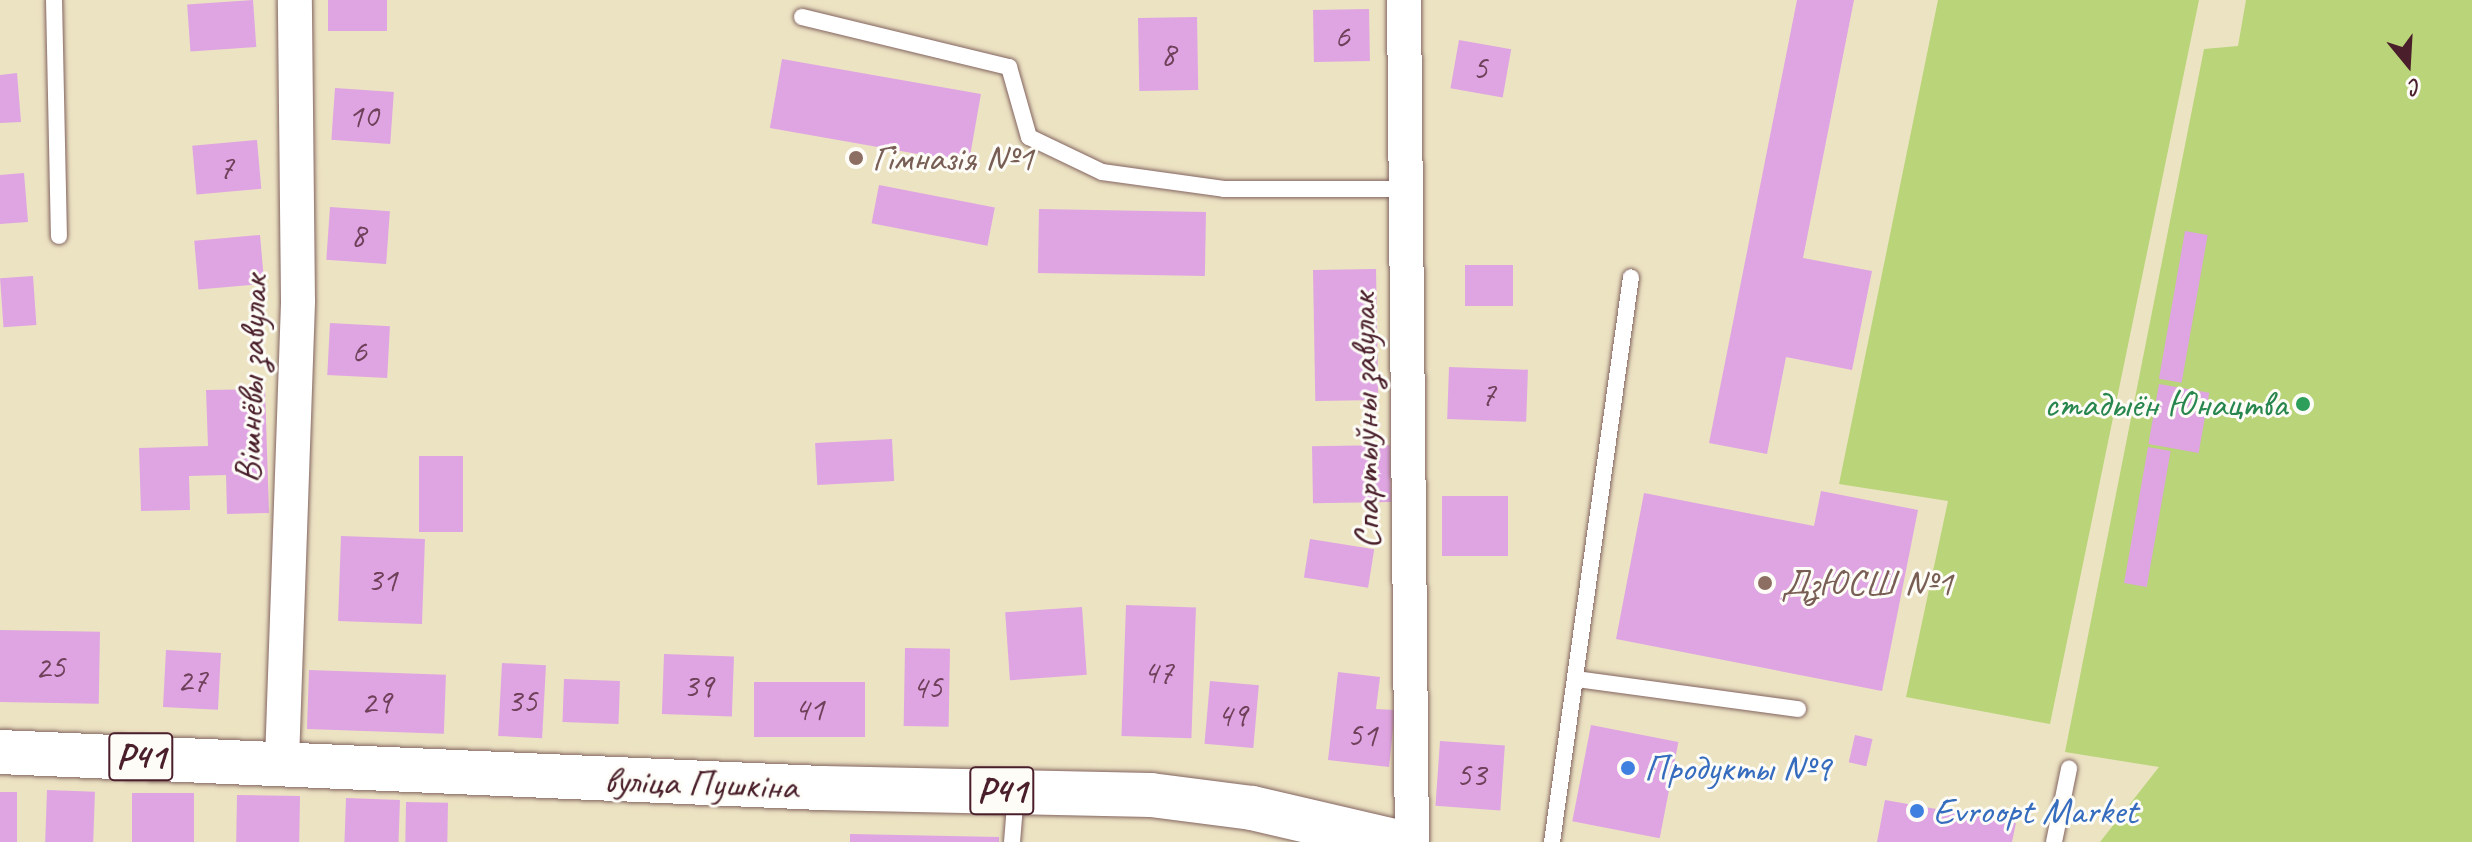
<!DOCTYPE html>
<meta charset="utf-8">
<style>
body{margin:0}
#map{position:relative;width:2472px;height:842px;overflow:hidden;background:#ece3c3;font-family:Caveat,sans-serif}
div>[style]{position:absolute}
.green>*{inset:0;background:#b9d479}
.building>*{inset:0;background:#dea5e2;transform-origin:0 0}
.roads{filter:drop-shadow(0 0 2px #836460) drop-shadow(0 0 2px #836460)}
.lane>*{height:16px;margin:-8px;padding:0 8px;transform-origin:8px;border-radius:8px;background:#fff}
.street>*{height:34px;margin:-17px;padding:0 17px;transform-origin:17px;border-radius:17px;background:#fff}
.primary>*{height:44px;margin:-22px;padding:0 22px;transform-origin:22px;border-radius:22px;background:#fff}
.dots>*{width:22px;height:22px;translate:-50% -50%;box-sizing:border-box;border:4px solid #fdfcf7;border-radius:50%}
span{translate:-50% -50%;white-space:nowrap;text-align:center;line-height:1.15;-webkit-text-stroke:6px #fdfcf7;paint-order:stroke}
.number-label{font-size:34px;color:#6f4059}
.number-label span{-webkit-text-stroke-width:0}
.shield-label span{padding:2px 6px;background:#fdfcf7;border:2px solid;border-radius:6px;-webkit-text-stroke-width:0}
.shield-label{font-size:36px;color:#4a1f2b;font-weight:700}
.education-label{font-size:38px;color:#785e54}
.left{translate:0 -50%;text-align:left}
.street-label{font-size:38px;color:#4a1f2b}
.leisure-label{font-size:38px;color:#27864d}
.right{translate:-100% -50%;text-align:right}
.shop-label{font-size:38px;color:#366cbe}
.north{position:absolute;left:2368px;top:24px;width:80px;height:80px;-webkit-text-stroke:6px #fdfcf7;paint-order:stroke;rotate:162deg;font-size:22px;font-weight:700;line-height:32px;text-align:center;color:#4a1f2b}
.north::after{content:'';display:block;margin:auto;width:28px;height:36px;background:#4a1f2b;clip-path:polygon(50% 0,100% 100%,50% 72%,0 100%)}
</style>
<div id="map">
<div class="green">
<i style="clip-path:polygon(1938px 0,2199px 0,2050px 724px,1906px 697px,1948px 501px,1839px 484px)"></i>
<i style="clip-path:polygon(2246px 0,2472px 0,2472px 842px,2100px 842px,2159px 767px,2065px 752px,2204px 49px,2238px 46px)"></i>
</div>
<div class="building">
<i style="left:253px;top:0;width:47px;height:66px;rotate:86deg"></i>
<i style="left:328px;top:0;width:59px;height:31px"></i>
<i style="clip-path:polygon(1797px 0,1854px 0,1803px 258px,1872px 271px,1852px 370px,1786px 357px,1767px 454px,1709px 443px)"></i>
<i style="left:1369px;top:9px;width:52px;height:56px;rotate:89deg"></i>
<i style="left:1197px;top:17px;width:73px;height:59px;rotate:89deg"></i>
<i style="left:1459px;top:40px;width:53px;height:49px;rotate:10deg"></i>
<i style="left:782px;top:59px;width:202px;height:70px;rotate:10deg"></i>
<i style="clip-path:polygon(17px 73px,21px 122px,0 123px,0 75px)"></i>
<i style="left:335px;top:88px;width:59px;height:52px;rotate:4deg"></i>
<i style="left:257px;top:140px;width:49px;height:65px;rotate:85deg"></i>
<i style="clip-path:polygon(24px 173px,28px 222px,0 224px,0 175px)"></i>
<i style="left:879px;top:185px;width:118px;height:39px;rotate:11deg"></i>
<i style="left:330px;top:207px;width:60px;height:53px;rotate:4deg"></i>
<i style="left:1039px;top:209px;width:167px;height:64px;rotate:1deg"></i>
<i style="left:2185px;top:231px;width:23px;height:150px;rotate:10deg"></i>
<i style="left:260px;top:235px;width:49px;height:66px;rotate:85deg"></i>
<i style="left:1513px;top:265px;width:41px;height:48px;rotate:90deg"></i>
<i style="left:1376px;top:269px;width:131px;height:63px;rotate:89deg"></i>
<i style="left:33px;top:276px;width:49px;height:33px;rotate:86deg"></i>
<i style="left:330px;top:323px;width:60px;height:52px;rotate:3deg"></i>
<i style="left:1449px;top:367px;width:79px;height:52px;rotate:2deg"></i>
<i style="left:2159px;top:384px;width:51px;height:61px;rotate:10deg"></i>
<i style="clip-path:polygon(265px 389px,269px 513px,227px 514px,226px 475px,189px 476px,190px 510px,141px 511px,139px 448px,208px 446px,206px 390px)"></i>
<i style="left:892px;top:439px;width:42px;height:77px;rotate:87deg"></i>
<i style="left:1390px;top:445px;width:57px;height:78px;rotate:89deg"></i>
<i style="left:2148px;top:447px;width:23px;height:138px;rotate:10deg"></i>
<i style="left:419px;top:456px;width:44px;height:76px"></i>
<i style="clip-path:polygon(1821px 491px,1918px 510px,1882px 691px,1616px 639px,1644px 493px,1814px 526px)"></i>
<i style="left:1442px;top:496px;width:66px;height:60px"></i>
<i style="left:341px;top:536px;width:84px;height:85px;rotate:2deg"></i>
<i style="left:1310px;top:539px;width:65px;height:39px;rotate:9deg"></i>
<i style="left:1126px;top:605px;width:70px;height:131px;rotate:2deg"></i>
<i style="left:1082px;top:607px;width:68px;height:77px;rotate:86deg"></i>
<i style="left:0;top:630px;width:100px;height:72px;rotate:1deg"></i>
<i style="left:905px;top:648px;width:45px;height:78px;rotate:1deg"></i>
<i style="left:166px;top:650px;width:55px;height:57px;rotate:3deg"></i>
<i style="left:664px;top:654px;width:70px;height:60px;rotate:2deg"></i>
<i style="left:502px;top:663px;width:44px;height:73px;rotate:3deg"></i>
<i style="left:309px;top:670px;width:137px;height:59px;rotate:2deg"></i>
<i style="clip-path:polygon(1338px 672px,1380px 677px,1376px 709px,1395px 710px,1389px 767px,1328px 760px)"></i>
<i style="left:564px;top:679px;width:56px;height:43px;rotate:2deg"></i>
<i style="left:1210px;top:681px;width:49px;height:63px;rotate:5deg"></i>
<i style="left:754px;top:682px;width:111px;height:55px"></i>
<i style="left:1591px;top:725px;width:89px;height:98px;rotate:11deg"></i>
<i style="left:1855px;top:735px;width:18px;height:28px;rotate:13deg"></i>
<i style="left:1440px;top:741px;width:65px;height:65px;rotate:4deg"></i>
<i style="left:47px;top:790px;width:48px;height:52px;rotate:2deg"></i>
<i style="left:0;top:792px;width:17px;height:50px"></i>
<i style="left:132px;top:793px;width:62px;height:49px"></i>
<i style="left:237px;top:795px;width:63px;height:47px;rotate:1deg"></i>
<i style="left:346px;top:798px;width:54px;height:44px;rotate:2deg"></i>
<i style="clip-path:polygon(1885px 800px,2016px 823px,2012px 842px,1877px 842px)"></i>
<i style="left:406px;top:802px;width:42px;height:40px;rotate:1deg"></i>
<i style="clip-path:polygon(850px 834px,999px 837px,999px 842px,850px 842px)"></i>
</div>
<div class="roads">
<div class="lane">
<i style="left:54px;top:0;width:236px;rotate:88.8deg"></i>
<i style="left:802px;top:17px;width:213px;rotate:13.6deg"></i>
<i style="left:1009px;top:67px;width:73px;rotate:74.1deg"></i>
<i style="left:1029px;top:137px;width:81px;rotate:25.6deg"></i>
<i style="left:1102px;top:172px;width:123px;rotate:7.9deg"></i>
<i style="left:1224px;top:189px;width:181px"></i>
<i style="left:1576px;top:679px;width:224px;rotate:7.7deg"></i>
<i style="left:1012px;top:842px;width:49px;rotate:-85.3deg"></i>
<i style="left:1552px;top:842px;width:570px;rotate:-82.04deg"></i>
<i style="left:2054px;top:842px;width:75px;rotate:-78.4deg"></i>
</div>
<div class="street">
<i style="left:1404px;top:0;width:842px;rotate:89.46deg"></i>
<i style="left:282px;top:761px;width:460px;rotate:-88deg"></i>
<i style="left:298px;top:301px;width:301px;rotate:-90.6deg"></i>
</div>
<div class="primary">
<i style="left:0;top:752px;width:823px;rotate:2.51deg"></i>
<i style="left:822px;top:788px;width:329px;rotate:1.2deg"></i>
<i style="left:1151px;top:795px;width:102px;rotate:7.3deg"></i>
<i style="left:1252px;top:808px;width:150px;rotate:13.1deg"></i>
</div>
</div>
<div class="dots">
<i style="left:856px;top:158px;background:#8d6e63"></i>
<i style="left:2303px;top:404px;background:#2e9e5b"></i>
<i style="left:1765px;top:583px;background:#8d6e63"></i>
<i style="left:1628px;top:768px;background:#3f7fe0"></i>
<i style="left:1917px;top:811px;background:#3f7fe0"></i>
</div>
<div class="number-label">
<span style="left:1342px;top:36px">6</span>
<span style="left:1168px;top:54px">8</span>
<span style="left:1480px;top:68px">5</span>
<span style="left:363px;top:116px">10</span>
<span style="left:226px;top:167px">7</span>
<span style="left:358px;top:235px">8</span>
<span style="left:359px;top:351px">6</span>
<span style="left:1488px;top:394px">7</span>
<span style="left:382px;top:580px">31</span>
<span style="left:50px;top:667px">25</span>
<span style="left:1158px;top:672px">47</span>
<span style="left:192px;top:680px">27</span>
<span style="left:698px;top:686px">39</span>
<span style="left:927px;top:687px">45</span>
<span style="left:522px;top:701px">35</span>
<span style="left:376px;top:702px">29</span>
<span style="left:809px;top:709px">41</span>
<span style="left:1232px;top:715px">49</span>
<span style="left:1362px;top:735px">51</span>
<span style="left:1471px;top:775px">53</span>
</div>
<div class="shield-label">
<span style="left:141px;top:757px">Р41</span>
<span style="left:1002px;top:791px">Р41</span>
</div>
<div class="education-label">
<span class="left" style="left:872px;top:158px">Гімназія №1</span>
<span class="left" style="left:1781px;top:583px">ДзЮСШ №1</span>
</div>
<div class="street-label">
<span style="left:251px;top:379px;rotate:-88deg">Вішнёвы завулак</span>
<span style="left:1365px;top:421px;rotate:-91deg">Спартыўны завулак</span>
<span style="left:701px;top:783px;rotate:2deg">вуліца Пушкіна</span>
</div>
<div class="leisure-label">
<span class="right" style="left:2287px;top:404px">стадыён Юнацтва</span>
</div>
<div class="shop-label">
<span class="left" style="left:1644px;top:768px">Продукты №9</span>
<span class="left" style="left:1933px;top:811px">Evroopt Market</span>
</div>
<div class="north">С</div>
</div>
